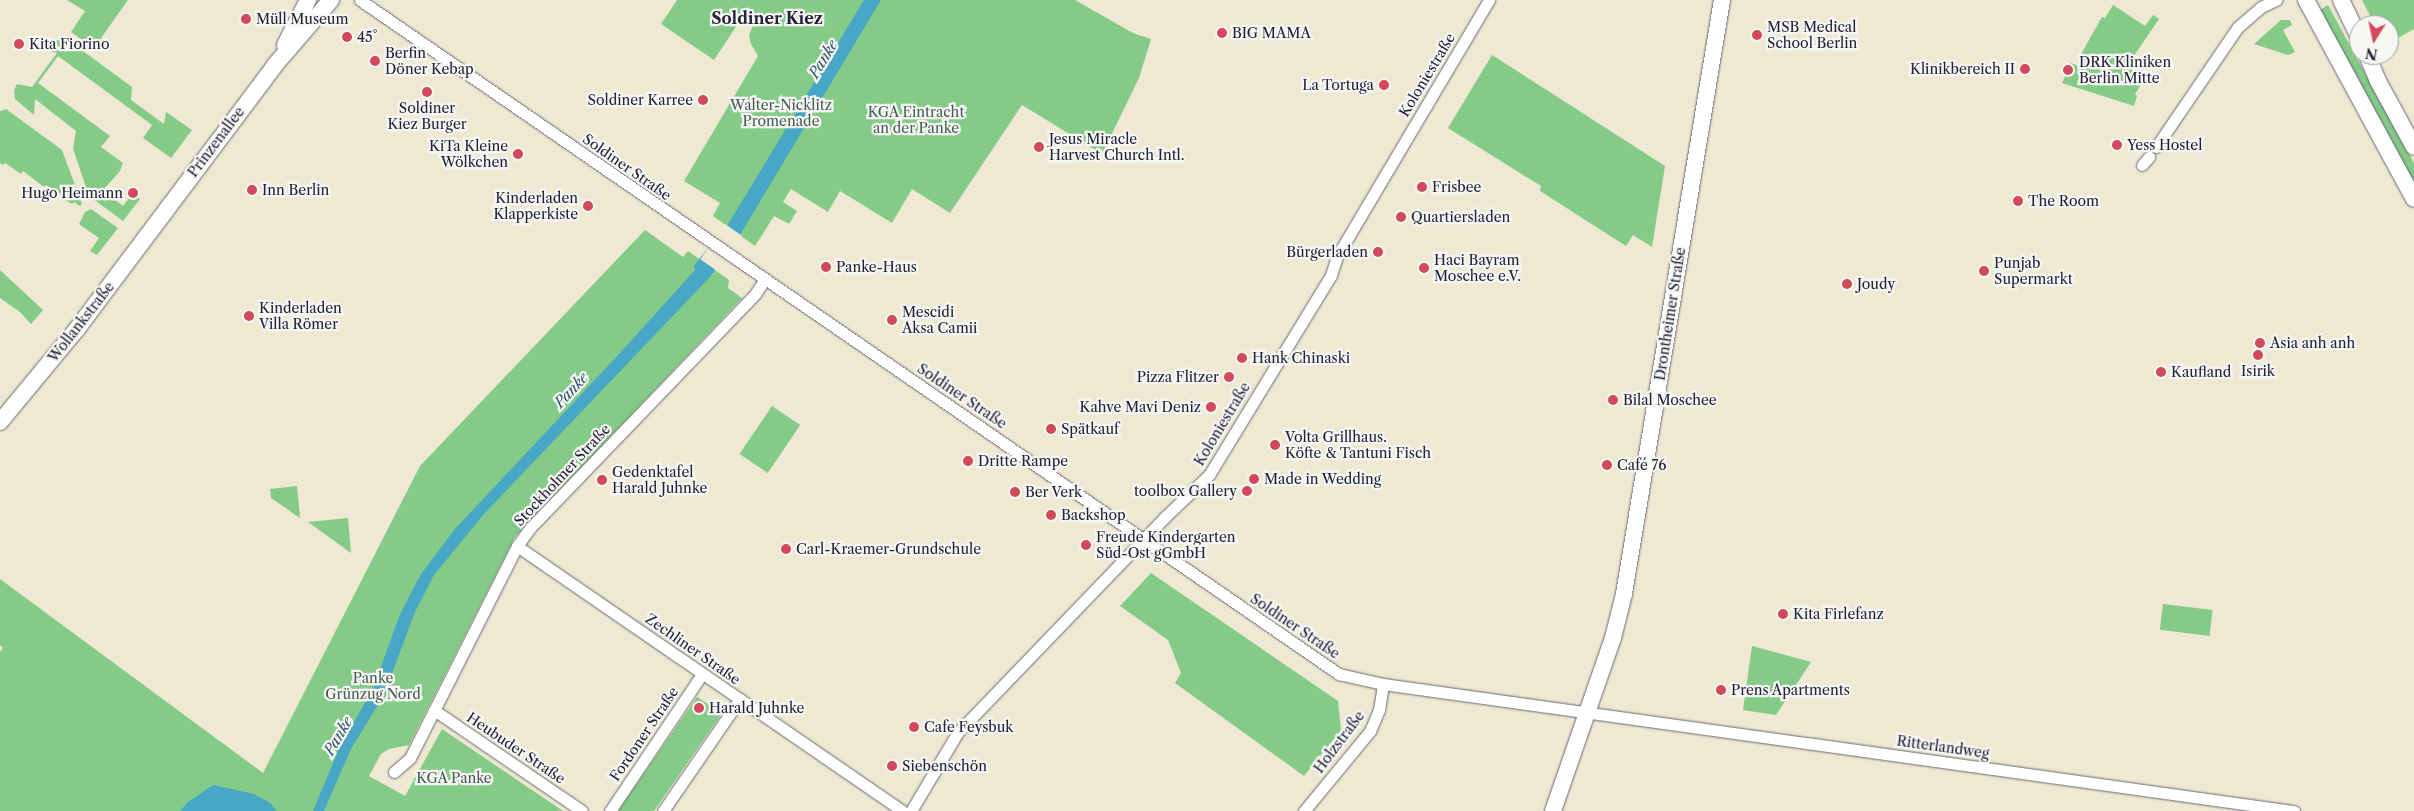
<!DOCTYPE html>
<meta charset="utf-8">
<style>
body{margin:0}
#map{position:relative;width:2414px;height:811px;overflow:hidden;background:#efe9d3;font-family:"Libre Caslon Text",serif}
div>[style]{position:absolute}
.green>*{inset:0;background:#83cb87;transform-origin:0 0}
.water>*{inset:0;background:#48a7c7}
.pier>*{inset:0;background:#efe9d3;transform-origin:0 0}
.stream>*{height:4.5px;margin:-2.25px;padding:0 2.25px;transform-origin:2.25px;border-radius:2.25px;background:#48a7c7}
.roads{filter:drop-shadow(0 0 1px #6a6870) drop-shadow(0 0 1px #6a6870)}
.minor>*{height:11px;margin:-5.5px;padding:0 5.5px;transform-origin:5.5px;border-radius:5.5px;background:#fff}
.secondary>*{height:16px;margin:-8px;padding:0 8px;transform-origin:8px;border-radius:8px;background:#fff}
.dots>*{width:14px;height:14px;translate:-50% -50%;box-sizing:border-box;border:2px solid #f6f6f2;border-radius:50%}
span{translate:-50% -50%;white-space:nowrap;text-align:center;line-height:1.15;-webkit-text-stroke:4.5px #f6f6f2;paint-order:stroke}
.poi-label{font-size:14px;color:#22223b}
.left{translate:0 -50%;text-align:left}
.right{translate:-100% -50%;text-align:right}
.street-label{font-size:14px;color:#22223b}
.park-label{font-size:14px;color:#445d56}
.water-label{font-size:15px;color:#315773;font-style:italic}
.quarter-label{font-size:16px;color:#22223b;font-weight:700}
.north{position:absolute;left:2349px;top:15px;width:50px;height:50px;box-sizing:border-box;background:#f6f6f2;border:1px solid #a1a1a9;border-radius:50%;rotate:190deg;font-size:14px;font-weight:700;line-height:20px;text-align:center;color:#22223b}
.north::after{content:'';display:block;margin:auto;width:18px;height:22px;background:#d1495b;clip-path:polygon(50% 0,100% 100%,50% 72%,0 100%)}
</style>
<div id="map">
<div class="green">
<i style="clip-path:polygon(67px 0,128px 0,94px 48px,71px 32px,85px 11px)"></i>
<i style="clip-path:polygon(677px 0,1075px 0,1133px 33px,1151px 39px,1139px 78px,1102px 154px,1022px 105px,950px 213px,912px 189px,892px 223px,840px 191px,828px 212px,791px 189px,783px 202px,797px 211px,789px 224px,774px 216px,755px 246px,713px 216px,720px 203px,684px 181px,758px 56px,751px 44px,749px 36px,754px 22px,743px 16px,714px 60px,661px 24px)"></i>
<i style="clip-path:polygon(2362px 0,2414px 0,2414px 29px,2389px 43px,2389px 25px,2375px 25px)"></i>
<i style="clip-path:polygon(2113px 5px,2145px 26px,2153px 15px,2159px 19px,2127px 66px,2145px 78px,2135px 94px,2137px 96px,2134px 106px,2062px 83px,2071px 63px,2078px 66px,2083px 58px,2080px 56px,2102px 17px,2105px 18px)"></i>
<i style="clip-path:polygon(2328px 5px,2414px 163px,2414px 184px,2320px 10px)"></i>
<i style="clip-path:polygon(2281px 20px,2290px 20px,2292px 25px,2283px 30px,2295px 52px,2288px 55px,2254px 44px)"></i>
<i style="clip-path:polygon(56px 40px,68px 40px,132px 87px,131px 100px,164px 124px,166px 112px,192px 130px,171px 158px,143px 138px,152px 125px,58px 56px,38px 83px,110px 136px,101px 147px,123px 163px,120px 171px,103px 190px,123px 206px,133px 193px,140px 199px,123px 221px,89px 196px,73px 149px,76px 131px,35px 99px,34px 115px,15px 99px,14px 90px,17px 84px,32px 87px,57px 53px,43px 49px)"></i>
<i style="clip-path:polygon(1492px 55px,1665px 166px,1652px 247px,1633px 235px,1626px 246px,1540px 191px,1541px 186px,1448px 128px)"></i>
<i style="clip-path:polygon(6px 109px,62px 150px,82px 204px,80px 206px,74px 202px,72px 204px,60px 197px,61px 194px,46px 185px,44px 187px,23px 171px,21px 174px,5px 163px,3px 165px,0 163px,0 111px)"></i>
<i style="clip-path:polygon(91px 209px,118px 228px,97px 255px,90px 251px,99px 238px,79px 224px,85px 212px)"></i>
<i style="clip-path:polygon(645px 230px,683px 257px,688px 251px,729px 280px,728px 288px,742px 298px,515px 537px,409px 745px,389px 749px,381px 754px,369px 776px,405px 796px,442px 729px,563px 811px,0 811px,0 652px,3px 648px,0 645px,0 579px,263px 773px,420px 466px)"></i>
<i style="clip-path:polygon(0 270px,43px 310px,31px 324px,20px 312px,0 298px)"></i>
<i style="left:772px;top:406px;width:34px;height:58px;rotate:34deg"></i>
<i style="clip-path:polygon(297px 486px,300px 518px,271px 498px,270px 489px)"></i>
<i style="clip-path:polygon(348px 518px,351px 553px,308px 522px)"></i>
<i style="clip-path:polygon(1151px 573px,1338px 701px,1341px 730px,1304px 776px,1175px 683px,1181px 673px,1168px 640px,1120px 606px)"></i>
<i style="left:2163px;top:604px;width:50px;height:26px;rotate:7deg"></i>
<i style="clip-path:polygon(1752px 646px,1811px 662px,1776px 715px,1743px 710px)"></i>
<i style="clip-path:polygon(697px 697px,722px 713px,654px 811px,618px 811px)"></i>
</div>
<div class="water">
<i style="clip-path:polygon(864px 0,881px 0,740px 235px,710px 277px,484px 514px,434px 575px,415px 612px,390px 679px,378px 675px,400px 614px,421px 574px,455px 529px,620px 353px,695px 270px,694px 266px,699px 259px,727px 226px)"></i>
<i style="clip-path:polygon(376px 684px,388px 688px,351px 749px,324px 811px,313px 811px,340px 746px)"></i>
<i style="clip-path:polygon(213px 785px,254px 794px,270px 803px,277px 811px,180px 811px,188px 802px)"></i>
</div>
<div class="pier">
<i style="left:725px;top:224px;width:21px;height:43px;rotate:35deg"></i>
</div>
<div class="stream">
<i style="left:376px;top:690px;width:20px;rotate:-66deg"></i>
</div>
<div class="roads">
<div class="minor">
<i style="left:360px;top:0;width:1189px;rotate:34.55deg"></i>
<i style="left:1339px;top:674px;width:45px;rotate:12.8deg"></i>
<i style="left:1383px;top:684px;width:920px;rotate:7.94deg"></i>
<i style="left:2156px;top:147px;width:145px;rotate:-55.7deg"></i>
<i style="left:2238px;top:27px;width:30px;rotate:-41deg"></i>
<i style="left:2261px;top:7px;width:17px;rotate:-25deg"></i>
<i style="left:2142px;top:165px;width:11px;rotate:-49deg"></i>
<i style="left:517px;top:546px;width:467px;rotate:34.5deg"></i>
<i style="left:434px;top:710px;width:179px;rotate:34.3deg"></i>
<i style="left:394px;top:772px;width:21px;rotate:-41deg"></i>
<i style="left:410px;top:758px;width:237px;rotate:-63.2deg"></i>
<i style="left:517px;top:546px;width:24px;rotate:-54deg"></i>
<i style="left:531px;top:527px;width:323px;rotate:-46.1deg"></i>
<i style="left:755px;top:294px;width:18px;rotate:-56deg"></i>
<i style="left:610px;top:811px;width:165px;rotate:-56.1deg"></i>
<i style="left:663px;top:811px;width:136px;rotate:-55.5deg"></i>
<i style="left:911px;top:811px;width:92px;rotate:-59.3deg"></i>
<i style="left:958px;top:732px;width:298px;rotate:-46.1deg"></i>
<i style="left:1165px;top:517px;width:61px;rotate:-43.7deg"></i>
<i style="left:1209px;top:475px;width:234px;rotate:-58.6deg"></i>
<i style="left:1331px;top:275px;width:20px;rotate:-72deg"></i>
<i style="left:1337px;top:256px;width:298px;rotate:-59.3deg"></i>
<i style="left:1304px;top:811px;width:104px;rotate:-50.5deg"></i>
<i style="left:1370px;top:731px;width:23px;rotate:-67deg"></i>
<i style="left:1379px;top:710px;width:26px;rotate:-81deg"></i>
</div>
<div class="secondary">
<i style="left:2306px;top:0;width:226px;rotate:61.5deg"></i>
<i style="left:2341px;top:0;width:41px;rotate:64.1deg"></i>
<i style="left:285px;top:45px;width:51px;rotate:-62.9deg"></i>
<i style="left:2367px;top:55px;width:28px;rotate:67deg"></i>
<i style="left:2378px;top:81px;width:75px;rotate:61.4deg"></i>
<i style="left:0;top:422px;width:121px;rotate:-50.4deg"></i>
<i style="left:77px;top:329px;width:330px;rotate:-53.1deg"></i>
<i style="left:275px;top:65px;width:86px;rotate:-49.3deg"></i>
<i style="left:1553px;top:811px;width:183px;rotate:-70.9deg"></i>
<i style="left:1613px;top:638px;width:45px;rotate:-76deg"></i>
<i style="left:1624px;top:594px;width:602px;rotate:-80.63deg"></i>
</div>
</div>
<div class="dots">
<i style="left:246px;top:19px;background:#d1495b"></i>
<i style="left:1222px;top:33px;background:#d1495b"></i>
<i style="left:1757px;top:35px;background:#d1495b"></i>
<i style="left:347px;top:37px;background:#d1495b"></i>
<i style="left:19px;top:44px;background:#d1495b"></i>
<i style="left:375px;top:61px;background:#d1495b"></i>
<i style="left:2025px;top:69px;background:#d1495b"></i>
<i style="left:2068px;top:70px;background:#d1495b"></i>
<i style="left:1384px;top:85px;background:#d1495b"></i>
<i style="left:427px;top:92px;background:#d1495b"></i>
<i style="left:703px;top:100px;background:#d1495b"></i>
<i style="left:2117px;top:145px;background:#d1495b"></i>
<i style="left:1039px;top:147px;background:#d1495b"></i>
<i style="left:518px;top:154px;background:#d1495b"></i>
<i style="left:1422px;top:187px;background:#d1495b"></i>
<i style="left:252px;top:190px;background:#d1495b"></i>
<i style="left:133px;top:193px;background:#d1495b"></i>
<i style="left:2018px;top:201px;background:#d1495b"></i>
<i style="left:588px;top:206px;background:#d1495b"></i>
<i style="left:1401px;top:217px;background:#d1495b"></i>
<i style="left:1378px;top:252px;background:#d1495b"></i>
<i style="left:826px;top:267px;background:#d1495b"></i>
<i style="left:1424px;top:268px;background:#d1495b"></i>
<i style="left:1984px;top:271px;background:#d1495b"></i>
<i style="left:1847px;top:284px;background:#d1495b"></i>
<i style="left:249px;top:316px;background:#d1495b"></i>
<i style="left:892px;top:320px;background:#d1495b"></i>
<i style="left:2260px;top:343px;background:#d1495b"></i>
<i style="left:2258px;top:355px;background:#d1495b"></i>
<i style="left:1242px;top:358px;background:#d1495b"></i>
<i style="left:2161px;top:372px;background:#d1495b"></i>
<i style="left:1229px;top:377px;background:#d1495b"></i>
<i style="left:1613px;top:400px;background:#d1495b"></i>
<i style="left:1211px;top:407px;background:#d1495b"></i>
<i style="left:1051px;top:429px;background:#d1495b"></i>
<i style="left:1275px;top:445px;background:#d1495b"></i>
<i style="left:968px;top:461px;background:#d1495b"></i>
<i style="left:1607px;top:465px;background:#d1495b"></i>
<i style="left:1254px;top:479px;background:#d1495b"></i>
<i style="left:602px;top:480px;background:#d1495b"></i>
<i style="left:1247px;top:491px;background:#d1495b"></i>
<i style="left:1015px;top:492px;background:#d1495b"></i>
<i style="left:1051px;top:515px;background:#d1495b"></i>
<i style="left:1086px;top:545px;background:#d1495b"></i>
<i style="left:786px;top:549px;background:#d1495b"></i>
<i style="left:1783px;top:614px;background:#d1495b"></i>
<i style="left:1721px;top:690px;background:#d1495b"></i>
<i style="left:699px;top:708px;background:#d1495b"></i>
<i style="left:914px;top:727px;background:#d1495b"></i>
<i style="left:892px;top:766px;background:#d1495b"></i>
</div>
<div class="poi-label">
<span class="left" style="left:256px;top:19px">Müll Museum</span>
<span class="left" style="left:1767px;top:35px">MSB Medical<br>School Berlin</span>
<span class="left" style="left:1232px;top:33px">BIG MAMA</span>
<span class="left" style="left:357px;top:37px">45°</span>
<span class="left" style="left:29px;top:44px">Kita Fiorino</span>
<span class="left" style="left:385px;top:61px">Berfin<br>Döner Kebap</span>
<span class="left" style="left:2079px;top:70px">DRK Kliniken<br>Berlin Mitte</span>
<span class="right" style="left:2015px;top:69px">Klinikbereich II</span>
<span class="right" style="left:1374px;top:85px">La Tortuga</span>
<span class="right" style="left:693px;top:100px">Soldiner Karree</span>
<span style="left:427px;top:116px">Soldiner<br>Kiez Burger</span>
<span class="left" style="left:1049px;top:147px">Jesus Miracle<br>Harvest Church Intl.</span>
<span class="left" style="left:2127px;top:145px">Yess Hostel</span>
<span class="right" style="left:508px;top:154px">KiTa Kleine<br>Wölkchen</span>
<span class="left" style="left:1432px;top:187px">Frisbee</span>
<span class="left" style="left:262px;top:190px">Inn Berlin</span>
<span class="right" style="left:123px;top:193px">Hugo Heimann</span>
<span class="right" style="left:578px;top:206px">Kinderladen<br>Klapperkiste</span>
<span class="left" style="left:2028px;top:201px">The Room</span>
<span class="left" style="left:1411px;top:217px">Quartiersladen</span>
<span class="right" style="left:1368px;top:252px">Bürgerladen</span>
<span class="left" style="left:1434px;top:268px">Haci Bayram<br>Moschee e.V.</span>
<span class="left" style="left:1994px;top:271px">Punjab<br>Supermarkt</span>
<span class="left" style="left:836px;top:267px">Panke-Haus</span>
<span class="left" style="left:1857px;top:284px">Joudy</span>
<span class="left" style="left:259px;top:316px">Kinderladen<br>Villa Römer</span>
<span class="left" style="left:902px;top:320px">Mescidi<br>Aksa Camii</span>
<span class="left" style="left:2270px;top:343px">Asia anh anh</span>
<span class="left" style="left:1252px;top:358px">Hank Chinaski</span>
<span style="left:2258px;top:371px">Isirik</span>
<span class="left" style="left:2171px;top:372px">Kaufland</span>
<span class="right" style="left:1219px;top:377px">Pizza Flitzer</span>
<span class="left" style="left:1623px;top:400px">Bilal Moschee</span>
<span class="right" style="left:1201px;top:407px">Kahve Mavi Deniz</span>
<span class="left" style="left:1061px;top:429px">Spätkauf</span>
<span class="left" style="left:1285px;top:445px">Volta Grillhaus.<br>Köfte &amp; Tantuni Fisch</span>
<span class="left" style="left:978px;top:461px">Dritte Rampe</span>
<span class="left" style="left:1617px;top:465px">Café 76</span>
<span class="left" style="left:612px;top:480px">Gedenktafel<br>Harald Juhnke</span>
<span class="left" style="left:1264px;top:479px">Made in Wedding</span>
<span class="right" style="left:1237px;top:491px">toolbox Gallery</span>
<span class="left" style="left:1025px;top:492px">Ber Verk</span>
<span class="left" style="left:1061px;top:515px">Backshop</span>
<span class="left" style="left:1096px;top:545px">Freude Kindergarten<br>Süd-Ost gGmbH</span>
<span class="left" style="left:796px;top:549px">Carl-Kraemer-Grundschule</span>
<span class="left" style="left:1793px;top:614px">Kita Firlefanz</span>
<span class="left" style="left:1731px;top:690px">Prens Apartments</span>
<span class="left" style="left:709px;top:708px">Harald Juhnke</span>
<span class="left" style="left:924px;top:727px">Cafe Feysbuk</span>
<span class="left" style="left:902px;top:766px">Siebenschön</span>
</div>
<div class="street-label">
<span style="left:1427px;top:75px;rotate:-59deg">Koloniestraße</span>
<span style="left:216px;top:142px;rotate:-53deg">Prinzenallee</span>
<span style="left:627px;top:167px;rotate:35deg">Soldiner Straße</span>
<span style="left:1670px;top:314px;rotate:-81deg">Drontheimer Straße</span>
<span style="left:81px;top:322px;rotate:-52deg">Wollankstraße</span>
<span style="left:962px;top:396px;rotate:34deg">Soldiner Straße</span>
<span style="left:1222px;top:424px;rotate:-59deg">Koloniestraße</span>
<span style="left:562px;top:475px;rotate:-47deg">Stockholmer Straße</span>
<span style="left:1295px;top:626px;rotate:34deg">Soldiner Straße</span>
<span style="left:693px;top:649px;rotate:35deg">Zechliner Straße</span>
<span style="left:644px;top:734px;rotate:-56deg">Fordoner Straße</span>
<span style="left:1339px;top:742px;rotate:-53deg">Holzstraße</span>
<span style="left:1943px;top:747px;rotate:8deg">Ritterlandweg</span>
<span style="left:516px;top:748px;rotate:34deg">Heubuder Straße</span>
</div>
<div class="park-label">
<span style="left:781px;top:113px">Walter-Nicklitz<br>Promenade</span>
<span style="left:916px;top:120px">KGA Eintracht<br>an der Panke</span>
<span style="left:373px;top:686px">Panke<br>Grünzug Nord</span>
<span style="left:454px;top:778px">KGA Panke</span>
</div>
<div class="water-label">
<span style="left:823px;top:59px;rotate:-59deg">Panke</span>
<span style="left:571px;top:390px;rotate:-47deg">Panke</span>
<span style="left:338px;top:736px;rotate:-60deg">Panke</span>
</div>
<div class="quarter-label">
<span style="left:767px;top:18px">Soldiner Kiez</span>
</div>
<div class="north">N</div>
</div>
